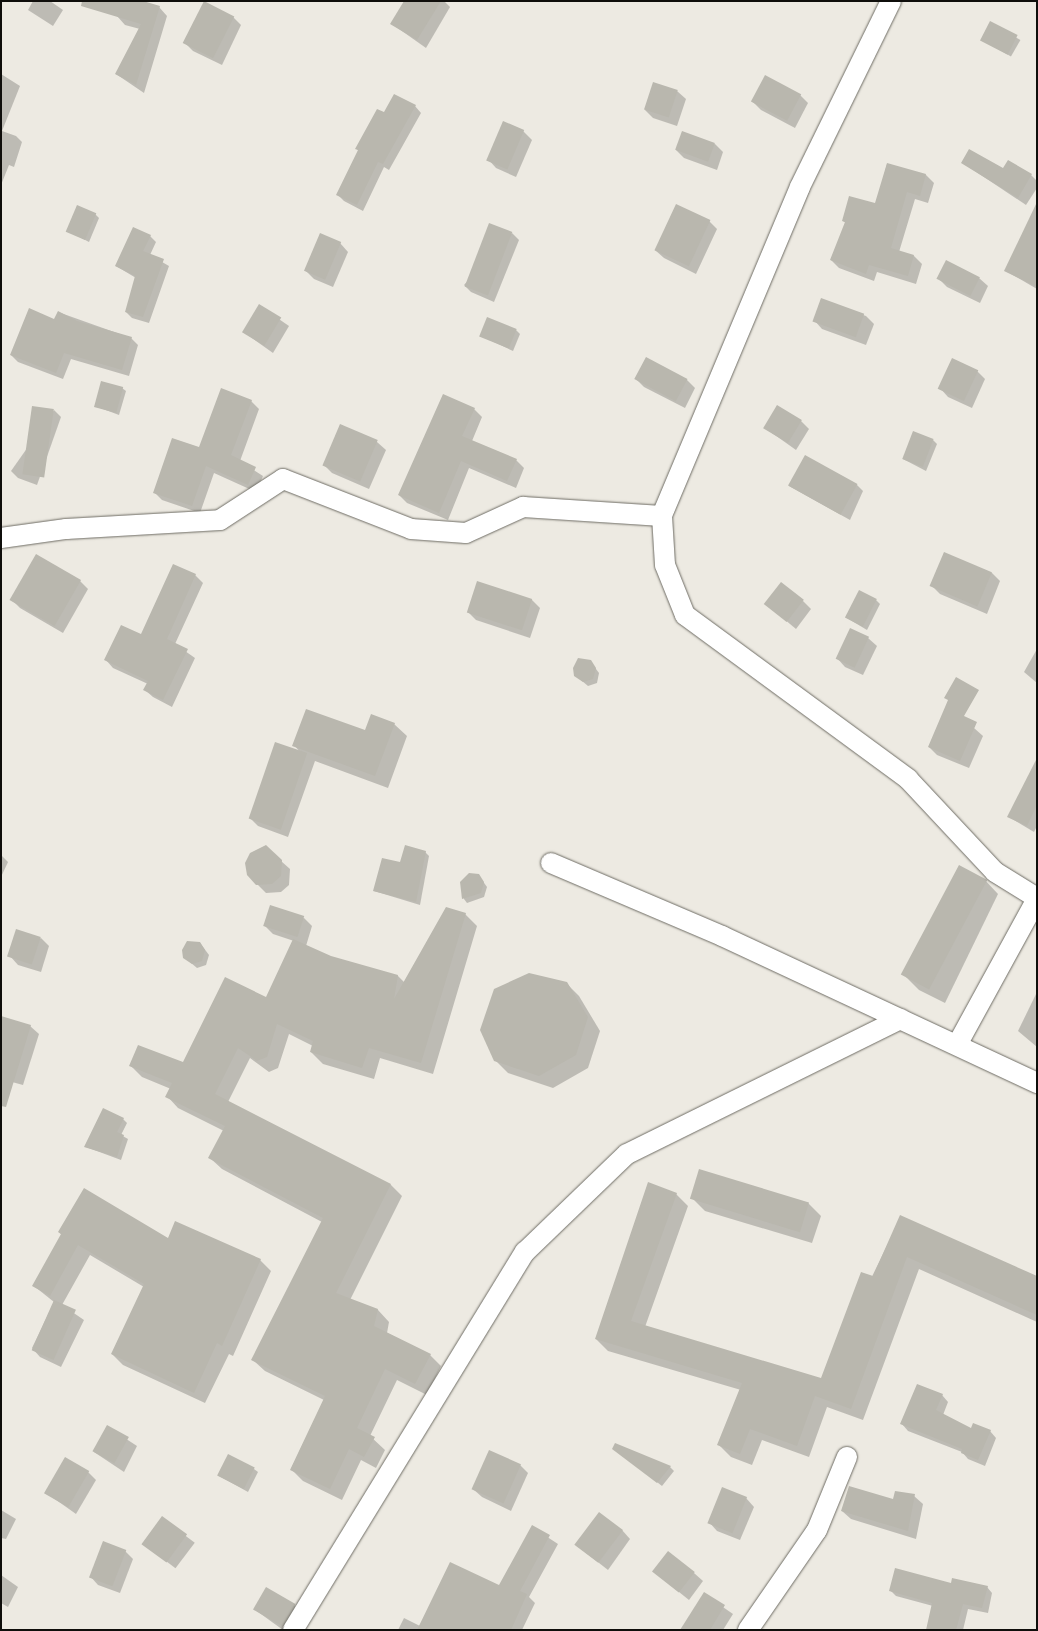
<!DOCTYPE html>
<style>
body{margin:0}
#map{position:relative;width:1038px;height:1631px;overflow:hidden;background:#edeae2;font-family:"Archivo Narrow",sans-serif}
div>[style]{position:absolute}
.shadow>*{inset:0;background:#0003;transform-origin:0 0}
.building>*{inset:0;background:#b9b7ae;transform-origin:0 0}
.roads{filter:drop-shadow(0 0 1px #6e6c64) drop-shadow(0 0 1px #6e6c64)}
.street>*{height:20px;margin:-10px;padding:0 10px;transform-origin:10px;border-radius:10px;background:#fff}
span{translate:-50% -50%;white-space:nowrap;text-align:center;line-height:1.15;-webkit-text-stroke:4px #edeae2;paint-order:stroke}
.frame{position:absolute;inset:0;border:2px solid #0f0e0b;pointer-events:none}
</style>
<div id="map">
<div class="shadow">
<i style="clip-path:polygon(33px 1px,50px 1px,63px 10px,53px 26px,28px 10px)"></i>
<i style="clip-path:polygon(405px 1px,444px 1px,450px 7px,426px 48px,392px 24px)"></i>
<i style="clip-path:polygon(159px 7px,167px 16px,144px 93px,116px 74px,140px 29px,125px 25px,117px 16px)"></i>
<i style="clip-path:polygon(233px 17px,241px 25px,222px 65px,193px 51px,185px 43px)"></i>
<i style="left:991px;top:23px;width:34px;height:19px;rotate:30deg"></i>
<i style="clip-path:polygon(1px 74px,20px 86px,2px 131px,16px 136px,22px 142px,14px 167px,9px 165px,1px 185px)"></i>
<i style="clip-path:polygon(677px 91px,686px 99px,677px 126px,653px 118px,645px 110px)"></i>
<i style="clip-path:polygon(800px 95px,808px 103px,795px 128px,761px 110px,752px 101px)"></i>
<i style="clip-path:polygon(415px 106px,421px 113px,389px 170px,384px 167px,363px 211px,344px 201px,338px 195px,359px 151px,357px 149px,384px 114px)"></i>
<i style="clip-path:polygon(523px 131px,532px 140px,516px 177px,496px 168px,488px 159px)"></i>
<i style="clip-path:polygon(715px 144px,723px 152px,717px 170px,684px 158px,676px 150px)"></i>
<i style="clip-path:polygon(963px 163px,1031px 175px,1037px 181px,1037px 188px,1026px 205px)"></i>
<i style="clip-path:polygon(887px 164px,926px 175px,934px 183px,928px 203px,915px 199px,899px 252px,914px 256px,922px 264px,916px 284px,877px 272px,874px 281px,839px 268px,831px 260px,846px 223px,843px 221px,876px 205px)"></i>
<i style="clip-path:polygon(95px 214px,99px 218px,89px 242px,68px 231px)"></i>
<i style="clip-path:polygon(709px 221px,717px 229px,696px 274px,664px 258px,655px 250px)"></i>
<i style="clip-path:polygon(1037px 226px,1037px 289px,1006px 271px)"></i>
<i style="clip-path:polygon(512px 233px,519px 240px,494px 302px,471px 292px,464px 285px)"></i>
<i style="clip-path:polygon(150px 236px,156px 242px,150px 255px,169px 266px,149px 323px,132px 318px,126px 312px,136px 278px,116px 266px)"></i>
<i style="clip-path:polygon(340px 243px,348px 252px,333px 287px,314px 279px,305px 270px)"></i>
<i style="clip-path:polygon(979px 278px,988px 286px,980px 303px,947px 287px,939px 279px)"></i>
<i style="clip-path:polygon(821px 300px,866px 316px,874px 324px,866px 345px,822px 329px,814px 320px)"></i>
<i style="clip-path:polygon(260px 306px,289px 326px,273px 353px,245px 333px)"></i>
<i style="clip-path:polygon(58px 312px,131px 338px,138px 345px,129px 376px,71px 359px,63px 379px,18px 362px,11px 355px,55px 320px)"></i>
<i style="clip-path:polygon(516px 330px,520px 334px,513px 351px,481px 336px)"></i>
<i style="clip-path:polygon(977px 371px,985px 379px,972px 408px,948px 397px,940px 388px)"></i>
<i style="clip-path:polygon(636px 379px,687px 380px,695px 388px,685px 408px,644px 387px)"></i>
<i style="clip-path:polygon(122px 388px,126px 391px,119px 415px,95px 406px)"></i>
<i style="clip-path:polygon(251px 401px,259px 409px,240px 461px,263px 476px,256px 492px,214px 473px,200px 513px,162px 500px,154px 492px)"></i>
<i style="clip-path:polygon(474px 409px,482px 417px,472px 441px,516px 460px,524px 468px,516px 488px,469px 468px,448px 520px,407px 503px,399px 495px)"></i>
<i style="clip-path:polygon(54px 410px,61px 417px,37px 485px,18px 478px,11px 471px)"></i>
<i style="clip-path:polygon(801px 421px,809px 429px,796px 450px,765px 428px)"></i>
<i style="clip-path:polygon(341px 425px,377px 442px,386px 450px,369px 489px,332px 473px,324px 465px)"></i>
<i style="clip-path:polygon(933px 440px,937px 444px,926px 471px,903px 459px)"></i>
<i style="clip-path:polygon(857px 485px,863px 491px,850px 520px,789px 486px)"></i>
<i style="clip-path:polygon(945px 554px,992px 573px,1000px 581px,987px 614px,940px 594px,932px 586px)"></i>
<i style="clip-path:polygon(195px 575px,203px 583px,175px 644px,195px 658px,172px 707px,153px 697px,145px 690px,148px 684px,113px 668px,106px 660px,142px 636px)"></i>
<i style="clip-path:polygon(80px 581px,88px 589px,63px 633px,20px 608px,12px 600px)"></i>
<i style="clip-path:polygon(478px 583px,532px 600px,540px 608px,530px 638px,476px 620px,468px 612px)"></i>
<i style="clip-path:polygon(876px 600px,880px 604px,867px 630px,847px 618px)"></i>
<i style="clip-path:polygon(803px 601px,811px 609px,796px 629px,766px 604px)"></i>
<i style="clip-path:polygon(868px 638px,877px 646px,863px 675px,845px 667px,837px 658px)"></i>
<i style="clip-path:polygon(1037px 649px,1037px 683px,1024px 672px)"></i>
<i style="clip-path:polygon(590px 661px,599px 673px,597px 683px,588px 686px,575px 675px)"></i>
<i style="clip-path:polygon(944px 714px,974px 728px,983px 736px,969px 768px,937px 755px,929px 747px)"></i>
<i style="clip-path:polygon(394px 724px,407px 736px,388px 788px,315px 761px,288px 837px,258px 826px,250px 818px,300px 752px,294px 745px)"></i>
<i style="clip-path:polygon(1037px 760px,1037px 826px,1034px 832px,1009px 817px)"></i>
<i style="clip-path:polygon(425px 852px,429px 856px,420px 905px,374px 891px,401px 864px)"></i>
<i style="clip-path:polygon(1px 855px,8px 862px,1px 877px)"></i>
<i style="clip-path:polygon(281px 861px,290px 869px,289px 885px,281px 892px,266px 893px,248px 875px)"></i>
<i style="clip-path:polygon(469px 874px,482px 880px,487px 887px,484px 897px,467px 903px,464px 899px,461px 882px)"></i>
<i style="clip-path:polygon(983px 878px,998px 894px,945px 1003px,919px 990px,906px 977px)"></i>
<i style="clip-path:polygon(465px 914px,477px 926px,433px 1074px,380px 1058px,374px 1079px,323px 1064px,311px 1052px,313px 1046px,289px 1034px,278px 1068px,269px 1072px,250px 1058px,228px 1102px,391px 1185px,402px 1196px,350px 1300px,378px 1310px,389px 1322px,387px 1333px,430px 1355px,441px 1366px,427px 1395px,397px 1380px,370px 1436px,385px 1450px,376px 1468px,361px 1460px,342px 1500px,303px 1481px,291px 1469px,324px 1400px,265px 1371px,253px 1360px,322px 1222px,222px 1169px,210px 1158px,224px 1131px,178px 1108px,167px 1096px,171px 1089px,142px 1077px,131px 1066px,183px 1064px,267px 999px,294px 941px,273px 934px,264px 925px,304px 918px,312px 926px,306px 946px,331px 958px,398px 976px,404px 982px)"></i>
<i style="clip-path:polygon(41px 938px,49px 946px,41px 972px,18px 965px,10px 956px)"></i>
<i style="clip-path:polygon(200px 943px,209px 955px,206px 965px,197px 968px,184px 957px)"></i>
<i style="clip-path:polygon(566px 983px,579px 996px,600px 1031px,588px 1068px,553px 1088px,508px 1073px,495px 1060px)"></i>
<i style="clip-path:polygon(1037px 992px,1037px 1047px,1018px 1031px)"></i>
<i style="clip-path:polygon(30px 1026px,39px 1034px,23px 1085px,1px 1079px)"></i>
<i style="clip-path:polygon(123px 1119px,127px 1123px,121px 1135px,128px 1139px,121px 1160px,86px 1147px)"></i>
<i style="clip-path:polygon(676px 1194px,688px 1206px,645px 1327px,822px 1379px,901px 1217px,1037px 1284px,1037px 1322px,919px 1269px,863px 1420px,827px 1407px,809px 1457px,762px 1440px,752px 1465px,731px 1457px,719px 1445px,741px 1390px,608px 1351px,596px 1339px)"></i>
<i style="clip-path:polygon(692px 1198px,808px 1203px,821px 1216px,812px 1243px,705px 1211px)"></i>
<i style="clip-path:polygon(59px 1232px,168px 1240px,260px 1260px,271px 1271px,233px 1356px,229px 1354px,205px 1403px,123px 1365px,112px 1354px,144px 1287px,90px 1255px,62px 1305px,84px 1320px,61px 1367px,40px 1357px,32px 1348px,54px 1302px,34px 1286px,62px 1235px)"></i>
<i style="clip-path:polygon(942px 1395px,948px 1402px,943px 1415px,972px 1430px,990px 1431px,996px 1438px,985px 1466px,968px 1459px,962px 1452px,908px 1431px,902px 1424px)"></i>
<i style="clip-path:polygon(108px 1427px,137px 1446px,124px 1472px,94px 1452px)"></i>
<i style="clip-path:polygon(616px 1445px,670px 1467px,674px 1471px,662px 1486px,618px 1452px)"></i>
<i style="clip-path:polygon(520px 1465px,528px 1473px,511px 1511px,482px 1497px,473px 1489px)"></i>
<i style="clip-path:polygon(254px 1469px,258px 1472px,248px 1492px,219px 1476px)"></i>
<i style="clip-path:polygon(88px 1472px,96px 1480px,76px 1514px,45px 1492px)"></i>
<i style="clip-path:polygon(914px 1496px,923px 1504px,916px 1539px,851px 1519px,842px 1511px)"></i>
<i style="clip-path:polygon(746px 1498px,754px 1507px,740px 1540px,717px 1531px,709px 1522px)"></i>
<i style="clip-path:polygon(1px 1510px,16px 1519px,6px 1539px,1px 1538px)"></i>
<i style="left:162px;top:1518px;width:41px;height:32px;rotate:37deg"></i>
<i style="clip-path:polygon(532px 1527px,558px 1544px,529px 1597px,535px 1603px,522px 1630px,398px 1630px,404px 1618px,420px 1626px,500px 1587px)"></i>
<i style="clip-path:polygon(622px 1530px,630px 1539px,608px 1570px,576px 1545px)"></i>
<i style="clip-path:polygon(125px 1551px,133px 1559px,120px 1593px,98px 1585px,90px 1576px)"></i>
<i style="clip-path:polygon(654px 1572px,694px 1573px,703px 1581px,689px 1600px)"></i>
<i style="clip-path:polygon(1px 1575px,18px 1587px,8px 1607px,1px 1603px)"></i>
<i style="clip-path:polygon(952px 1585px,987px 1587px,992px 1593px,988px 1613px,968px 1609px,963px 1630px,928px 1630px,933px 1606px,896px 1596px,890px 1590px)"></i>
<i style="clip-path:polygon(704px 1594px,733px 1614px,723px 1630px,690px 1630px)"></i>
<i style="clip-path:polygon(294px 1605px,302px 1613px,293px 1630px,283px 1630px,254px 1609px)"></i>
</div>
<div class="building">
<i style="clip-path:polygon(82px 1px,143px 1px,160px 6px,136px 85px,115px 74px,141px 24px,81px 6px)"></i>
<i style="left:204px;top:1px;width:34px;height:47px;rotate:27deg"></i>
<i style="clip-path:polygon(404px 1px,441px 1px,417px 40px,390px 24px)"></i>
<i style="left:990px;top:21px;width:31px;height:22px;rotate:27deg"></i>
<i style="left:765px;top:75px;width:41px;height:30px;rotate:28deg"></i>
<i style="left:653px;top:82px;width:26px;height:29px;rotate:18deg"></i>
<i style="clip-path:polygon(394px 94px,416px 105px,383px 164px,378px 162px,357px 205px,336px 195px,358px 150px,355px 149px,377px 109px,384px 112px)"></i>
<i style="left:503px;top:121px;width:23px;height:43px;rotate:23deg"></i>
<i style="left:682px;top:131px;width:35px;height:20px;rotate:20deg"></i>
<i style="clip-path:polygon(969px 149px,1003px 168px,1008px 160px,1032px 174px,1018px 198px,961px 163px)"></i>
<i style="clip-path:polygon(887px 163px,926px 174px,920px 196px,907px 192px,891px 248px,914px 255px,908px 276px,869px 265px,866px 274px,830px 260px,845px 222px,842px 221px,849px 196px,875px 203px)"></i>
<i style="clip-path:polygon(1037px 202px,1037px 287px,1004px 271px)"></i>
<i style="left:676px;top:204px;width:38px;height:51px;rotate:25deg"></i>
<i style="left:77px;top:205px;width:21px;height:29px;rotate:23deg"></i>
<i style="left:489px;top:223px;width:25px;height:68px;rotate:21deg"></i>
<i style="clip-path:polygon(133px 227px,151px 235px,143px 251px,164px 259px,143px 317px,125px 312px,135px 276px,115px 266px)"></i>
<i style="left:320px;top:233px;width:23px;height:41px;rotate:23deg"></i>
<i style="left:946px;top:260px;width:38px;height:21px;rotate:27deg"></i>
<i style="left:821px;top:298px;width:46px;height:25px;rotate:20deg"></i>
<i style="left:259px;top:304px;width:26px;height:33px;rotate:31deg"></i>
<i style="clip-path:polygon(29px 308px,54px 319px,58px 311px,77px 321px,132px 337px,122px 370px,64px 353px,56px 373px,10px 355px)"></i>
<i style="left:487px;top:317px;width:32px;height:21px;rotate:22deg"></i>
<i style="left:646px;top:357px;width:47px;height:25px;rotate:28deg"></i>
<i style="left:952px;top:358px;width:29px;height:34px;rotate:25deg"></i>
<i style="left:101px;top:381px;width:23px;height:27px;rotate:15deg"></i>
<i style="clip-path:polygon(221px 388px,252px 400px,231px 455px,256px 467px,248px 485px,206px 466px,192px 506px,153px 493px,172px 438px,199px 447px)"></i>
<i style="clip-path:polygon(443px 394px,475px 408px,462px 436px,517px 459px,507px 481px,461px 461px,439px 513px,398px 495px)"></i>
<i style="left:777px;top:405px;width:29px;height:27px;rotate:31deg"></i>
<i style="left:32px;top:406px;width:22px;height:69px;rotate:8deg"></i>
<i style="left:340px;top:424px;width:41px;height:45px;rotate:23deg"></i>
<i style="left:913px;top:431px;width:22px;height:30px;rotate:21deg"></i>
<i style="left:805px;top:455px;width:60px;height:35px;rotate:29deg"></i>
<i style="left:944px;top:552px;width:52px;height:37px;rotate:23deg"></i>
<i style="left:36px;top:554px;width:52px;height:53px;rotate:30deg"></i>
<i style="clip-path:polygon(173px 564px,196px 574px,167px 639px,188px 649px,163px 700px,143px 690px,148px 681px,104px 660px,121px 625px,141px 634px)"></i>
<i style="left:477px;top:581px;width:58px;height:33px;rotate:18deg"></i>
<i style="left:781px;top:582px;width:29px;height:28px;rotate:38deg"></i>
<i style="left:859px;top:590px;width:20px;height:31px;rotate:27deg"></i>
<i style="left:850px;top:628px;width:21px;height:34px;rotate:25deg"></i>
<i style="clip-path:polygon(578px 658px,591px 660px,596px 668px,593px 679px,583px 682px,574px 676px,573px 668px)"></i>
<i style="clip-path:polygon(956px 677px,979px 690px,964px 716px,977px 722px,960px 761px,928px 747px,948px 700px,944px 698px)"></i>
<i style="clip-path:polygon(306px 709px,365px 730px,371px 714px,395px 723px,375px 776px,292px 746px)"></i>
<i style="left:275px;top:742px;width:34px;height:81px;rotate:19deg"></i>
<i style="clip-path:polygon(1037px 758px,1037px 805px,1027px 826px,1007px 817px)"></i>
<i style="clip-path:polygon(266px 845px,282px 860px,281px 876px,272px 884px,256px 885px,247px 875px,245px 863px,250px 853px)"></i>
<i style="clip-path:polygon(405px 845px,426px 851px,416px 902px,373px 891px,382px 858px,400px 862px)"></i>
<i style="left:959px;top:865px;width:32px;height:124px;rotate:28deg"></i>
<i style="clip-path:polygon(469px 873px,479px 874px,484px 882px,481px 893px,462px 899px,460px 882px)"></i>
<i style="left:270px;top:905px;width:36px;height:22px;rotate:18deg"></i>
<i style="clip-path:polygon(446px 907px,466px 913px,421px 1063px,369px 1048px,362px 1068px,310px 1052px,313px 1041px,277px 1024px,267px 1057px,257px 1061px,238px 1048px,215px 1094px,391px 1184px,336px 1293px,378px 1309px,374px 1326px,431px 1354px,415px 1384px,385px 1369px,357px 1428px,375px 1437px,364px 1457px,349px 1449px,330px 1489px,290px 1470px,325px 1396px,251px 1360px,323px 1218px,208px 1158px,225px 1126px,165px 1097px,172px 1083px,129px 1066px,138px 1045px,183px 1062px,225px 977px,266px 997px,293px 939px,331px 956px,398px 975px,394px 999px)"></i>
<i style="left:16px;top:929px;width:26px;height:29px;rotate:18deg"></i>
<i style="clip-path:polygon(187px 941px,200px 942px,205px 950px,202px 961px,192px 964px,183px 958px,182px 950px)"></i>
<i style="clip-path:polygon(529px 973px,567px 982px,588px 1017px,576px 1055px,539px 1076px,494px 1061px,480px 1030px,494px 989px)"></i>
<i style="clip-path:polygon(1px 1016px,31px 1025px,6px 1107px,1px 1106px)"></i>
<i style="clip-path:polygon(103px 1108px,124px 1118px,117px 1132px,124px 1135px,117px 1157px,84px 1147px)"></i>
<i style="left:699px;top:1169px;width:115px;height:31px;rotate:17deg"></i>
<i style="clip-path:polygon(648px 1182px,677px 1193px,631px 1321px,821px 1378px,861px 1272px,873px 1276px,900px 1215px,1037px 1276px,1037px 1315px,907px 1257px,851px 1409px,815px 1396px,797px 1446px,750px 1429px,740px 1454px,717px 1445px,742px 1383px,595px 1339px)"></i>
<i style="clip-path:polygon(84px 1188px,168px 1238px,175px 1221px,261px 1259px,222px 1346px,217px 1343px,194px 1393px,111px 1354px,144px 1284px,78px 1245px,50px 1296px,32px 1286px,61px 1234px,58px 1232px)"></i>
<i style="left:54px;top:1300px;width:24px;height:55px;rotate:24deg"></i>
<i style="clip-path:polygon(917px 1384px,943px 1394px,936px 1410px,971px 1428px,973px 1423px,991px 1430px,978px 1460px,961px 1453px,962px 1449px,900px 1424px)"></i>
<i style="left:107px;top:1425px;width:25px;height:30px;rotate:29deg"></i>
<i style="clip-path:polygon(615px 1443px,671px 1466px,657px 1483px,612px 1449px)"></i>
<i style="left:489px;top:1450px;width:35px;height:43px;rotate:24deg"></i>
<i style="left:228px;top:1454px;width:30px;height:24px;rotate:27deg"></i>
<i style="left:65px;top:1457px;width:28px;height:42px;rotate:30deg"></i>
<i style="clip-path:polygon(849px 1486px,893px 1499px,895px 1491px,915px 1494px,908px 1531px,841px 1511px)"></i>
<i style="left:722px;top:1487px;width:27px;height:39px;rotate:22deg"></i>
<i style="left:599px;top:1512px;width:30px;height:41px;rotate:37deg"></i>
<i style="left:162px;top:1516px;width:31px;height:35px;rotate:36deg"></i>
<i style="clip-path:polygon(532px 1525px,550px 1535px,520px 1591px,527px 1594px,511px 1630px,417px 1630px,450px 1562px,499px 1585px)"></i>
<i style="left:103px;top:1541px;width:25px;height:39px;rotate:21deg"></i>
<i style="left:668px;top:1551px;width:34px;height:26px;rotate:38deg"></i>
<i style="clip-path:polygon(895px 1568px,951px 1583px,952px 1578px,988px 1586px,982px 1608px,963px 1604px,956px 1630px,926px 1630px,932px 1603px,889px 1591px)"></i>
<i style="left:266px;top:1587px;width:34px;height:26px;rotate:30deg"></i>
<i style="clip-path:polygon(704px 1592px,725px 1605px,710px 1630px,680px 1630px)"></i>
</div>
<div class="roads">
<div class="street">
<i style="left:891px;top:1px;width:207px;rotate:116.1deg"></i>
<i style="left:800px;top:187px;width:357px;rotate:112.8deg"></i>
<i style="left:662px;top:516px;width:49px;rotate:86.5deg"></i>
<i style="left:665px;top:565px;width:54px;rotate:68.2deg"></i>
<i style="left:685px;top:615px;width:277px;rotate:36.3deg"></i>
<i style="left:908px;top:779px;width:127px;rotate:46.9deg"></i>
<i style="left:995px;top:872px;width:49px;rotate:31.8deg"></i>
<i style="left:1px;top:538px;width:66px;rotate:-7.9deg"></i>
<i style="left:66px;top:529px;width:154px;rotate:-3.3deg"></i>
<i style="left:220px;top:520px;width:75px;rotate:-33.1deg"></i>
<i style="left:283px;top:479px;width:137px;rotate:21.3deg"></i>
<i style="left:411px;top:529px;width:55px;rotate:4.2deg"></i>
<i style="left:466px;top:533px;width:63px;rotate:-24.5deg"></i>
<i style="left:523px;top:507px;width:139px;rotate:3.7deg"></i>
<i style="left:551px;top:863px;width:186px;rotate:23.1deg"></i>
<i style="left:722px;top:936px;width:348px;rotate:25deg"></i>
<i style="left:957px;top:1045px;width:166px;rotate:-61.3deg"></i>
<i style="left:293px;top:1630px;width:444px;rotate:-58.5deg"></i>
<i style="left:525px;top:1252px;width:141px;rotate:-43.9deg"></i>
<i style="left:627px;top:1154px;width:305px;rotate:-26.3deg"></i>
<i style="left:748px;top:1630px;width:121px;rotate:-55.4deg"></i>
<i style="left:817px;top:1530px;width:79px;rotate:-67.7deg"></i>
</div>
</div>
<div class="frame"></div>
</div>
